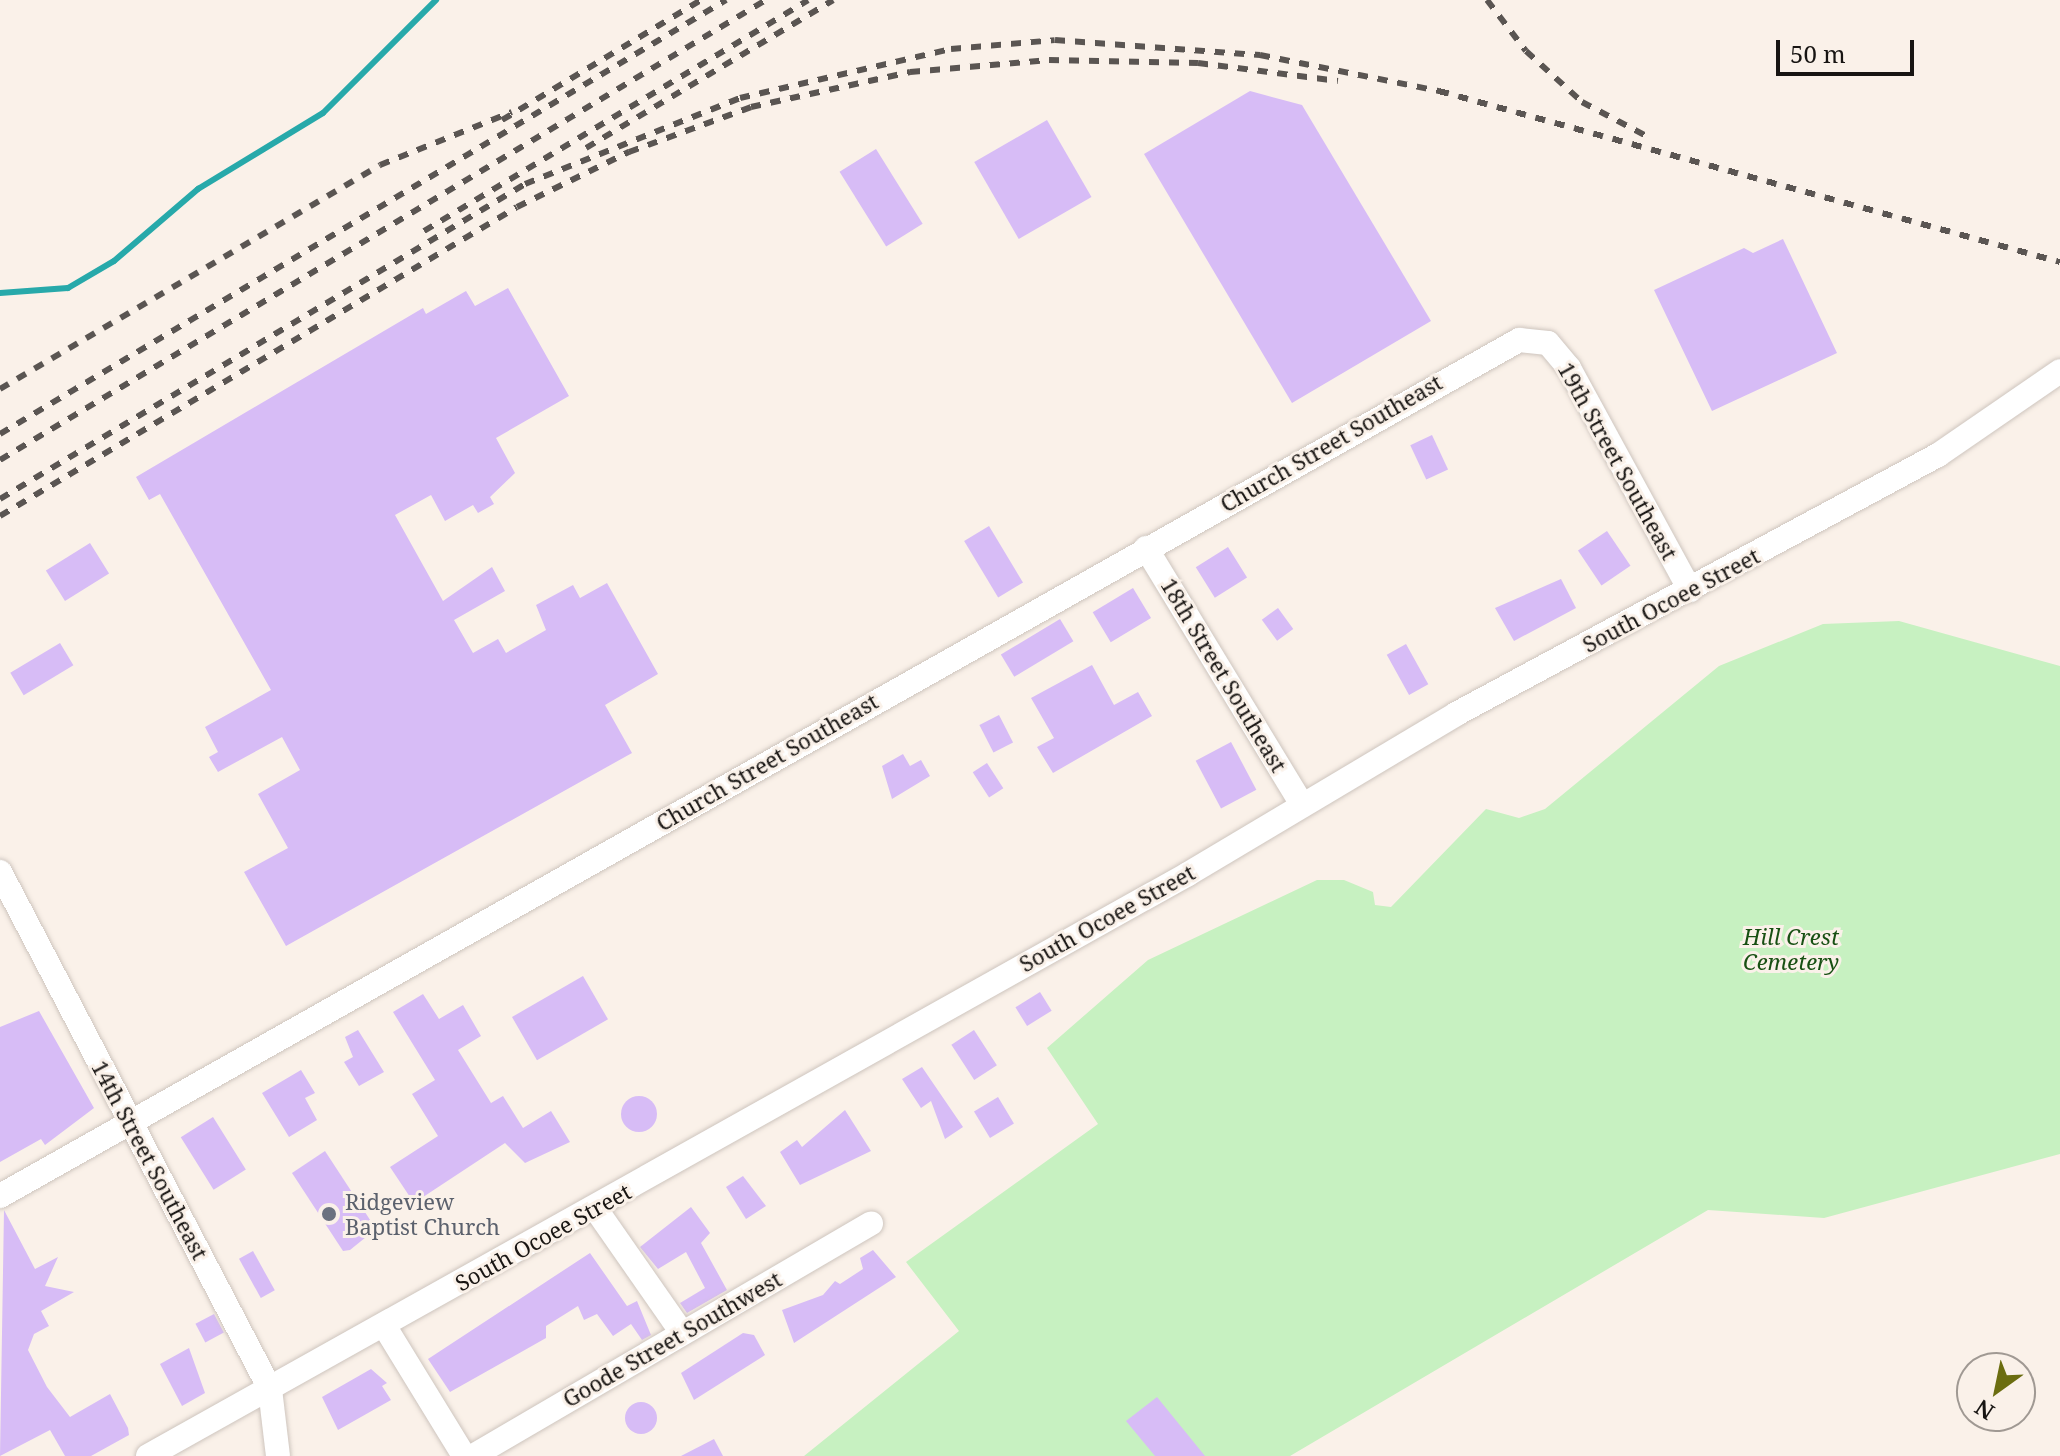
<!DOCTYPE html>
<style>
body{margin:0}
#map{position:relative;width:2060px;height:1456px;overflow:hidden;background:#faf1e9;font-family:"Noto Serif",serif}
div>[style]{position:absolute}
.green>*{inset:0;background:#c7f1c1}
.stream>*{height:6px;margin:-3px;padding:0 3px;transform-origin:3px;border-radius:3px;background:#27a9aa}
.building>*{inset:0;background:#d7bcf6;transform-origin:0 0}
.round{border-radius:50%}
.roads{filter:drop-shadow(0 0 2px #cec5be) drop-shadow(0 0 2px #cec5be)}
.minor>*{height:24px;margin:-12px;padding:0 12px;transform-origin:12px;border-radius:12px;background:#fff}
.rail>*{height:6px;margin-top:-3px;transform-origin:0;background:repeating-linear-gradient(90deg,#5a5552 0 10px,transparent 0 20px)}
.dots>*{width:22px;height:22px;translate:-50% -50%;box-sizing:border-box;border:4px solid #faf1e9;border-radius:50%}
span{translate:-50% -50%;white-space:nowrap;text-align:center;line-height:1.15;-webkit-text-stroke:6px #faf1e9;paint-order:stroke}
.street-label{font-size:22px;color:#181513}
.park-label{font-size:22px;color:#185013;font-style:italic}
.worship-label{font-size:22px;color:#5b616d}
.left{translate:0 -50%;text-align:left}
.north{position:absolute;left:1956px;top:1352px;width:80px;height:80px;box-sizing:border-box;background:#faf1e9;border:2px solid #a09993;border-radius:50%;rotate:213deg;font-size:22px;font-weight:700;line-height:32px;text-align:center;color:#181513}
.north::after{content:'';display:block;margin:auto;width:28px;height:36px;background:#6b6d10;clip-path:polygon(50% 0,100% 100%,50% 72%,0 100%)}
.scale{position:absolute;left:1776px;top:40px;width:138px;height:36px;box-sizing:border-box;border:4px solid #181513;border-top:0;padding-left:10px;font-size:24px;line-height:28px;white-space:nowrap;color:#181513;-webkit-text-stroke:6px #faf1e9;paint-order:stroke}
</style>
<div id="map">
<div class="green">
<i style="clip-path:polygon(1899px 621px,2060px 666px,2060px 1154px,1824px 1218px,1708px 1210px,1290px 1456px,804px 1456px,959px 1331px,906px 1262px,1098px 1124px,1047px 1048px,1148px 960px,1317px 880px,1344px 880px,1373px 892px,1375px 905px,1391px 907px,1486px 809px,1519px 818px,1545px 809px,1719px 666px,1823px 624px)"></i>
</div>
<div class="stream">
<i style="left:0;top:293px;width:68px;rotate:-4.2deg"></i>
<i style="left:68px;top:288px;width:53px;rotate:-30.4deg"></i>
<i style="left:114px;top:261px;width:111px;rotate:-40.6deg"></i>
<i style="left:198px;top:189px;width:146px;rotate:-31.3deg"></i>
<i style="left:323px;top:113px;width:160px;rotate:-45deg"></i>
</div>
<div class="building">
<i style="clip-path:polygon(1250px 91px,1302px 105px,1431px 321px,1292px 403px,1144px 154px)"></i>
<i style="left:1047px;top:120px;width:89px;height:84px;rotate:60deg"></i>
<i style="left:876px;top:149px;width:88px;height:43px;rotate:58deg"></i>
<i style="clip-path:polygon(1783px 239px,1837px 353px,1712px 411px,1654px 290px,1744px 248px,1753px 253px)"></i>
<i style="clip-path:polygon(508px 288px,569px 396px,496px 438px,515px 473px,490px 497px,494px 504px,478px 513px,473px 505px,445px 521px,431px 495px,395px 515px,443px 601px,492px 567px,505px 591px,454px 620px,473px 653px,498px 639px,506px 653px,546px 630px,536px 605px,573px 585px,580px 598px,607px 583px,658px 674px,605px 705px,632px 753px,286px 946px,244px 872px,288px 848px,258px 794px,300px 770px,282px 737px,218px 772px,209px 757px,218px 752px,205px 727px,271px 690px,160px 494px,149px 500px,136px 477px,423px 308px,426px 314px,466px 291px,475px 306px)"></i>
<i style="left:1432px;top:435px;width:38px;height:24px;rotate:65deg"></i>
<i style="left:989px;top:526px;width:66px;height:29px;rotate:59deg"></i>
<i style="left:1607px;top:531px;width:42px;height:35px;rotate:56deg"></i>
<i style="left:90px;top:543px;width:36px;height:52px;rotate:58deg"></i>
<i style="left:1228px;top:547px;width:36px;height:38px;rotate:58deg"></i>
<i style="clip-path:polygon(1561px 579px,1576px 608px,1514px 641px,1495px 608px)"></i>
<i style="left:1133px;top:588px;width:35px;height:47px;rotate:59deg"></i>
<i style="left:1278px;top:608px;width:26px;height:20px;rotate:54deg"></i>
<i style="left:1060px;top:619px;width:26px;height:69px;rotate:59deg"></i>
<i style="left:60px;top:643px;width:26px;height:58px;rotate:59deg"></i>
<i style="left:1406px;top:644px;width:46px;height:22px;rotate:61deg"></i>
<i style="clip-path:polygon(1092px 665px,1114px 705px,1138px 692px,1152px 716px,1053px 773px,1037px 747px,1054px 738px,1031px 698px)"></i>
<i style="left:999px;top:715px;width:31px;height:22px;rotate:63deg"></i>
<i style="left:1231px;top:742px;width:54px;height:40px;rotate:62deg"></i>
<i style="clip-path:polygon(903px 754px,910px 766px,921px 760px,930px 776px,892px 799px,882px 766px)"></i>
<i style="left:987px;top:763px;width:30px;height:17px;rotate:57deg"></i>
<i style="left:583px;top:976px;width:50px;height:82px;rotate:60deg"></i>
<i style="left:1040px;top:992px;width:22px;height:29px;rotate:58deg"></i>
<i style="clip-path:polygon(423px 994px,439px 1019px,463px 1005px,481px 1036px,458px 1050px,491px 1103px,503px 1096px,523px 1128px,551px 1111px,570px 1142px,525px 1163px,505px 1143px,414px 1203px,390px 1167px,438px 1136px,412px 1094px,435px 1080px,393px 1012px)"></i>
<i style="clip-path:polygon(39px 1011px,94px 1108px,45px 1145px,41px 1139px,0 1162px,0 1027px)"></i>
<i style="clip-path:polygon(358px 1030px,384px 1072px,359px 1086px,344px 1062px,353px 1057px,345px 1037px)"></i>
<i style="left:974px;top:1030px;width:42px;height:27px;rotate:57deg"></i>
<i style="clip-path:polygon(922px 1067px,963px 1127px,945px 1139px,931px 1101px,921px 1108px,902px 1079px)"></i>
<i style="clip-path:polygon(301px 1070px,315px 1093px,305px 1098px,317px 1120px,289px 1137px,262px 1093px)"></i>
<i class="round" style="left:621px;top:1096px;width:36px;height:36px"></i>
<i style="left:998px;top:1097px;width:31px;height:28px;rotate:59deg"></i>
<i style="clip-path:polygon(845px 1110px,871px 1151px,800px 1185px,780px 1152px,797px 1140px,802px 1147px)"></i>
<i style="left:213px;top:1117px;width:62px;height:38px;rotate:58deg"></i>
<i style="clip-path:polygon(325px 1151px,376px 1229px,350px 1250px,343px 1251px,292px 1173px)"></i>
<i style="clip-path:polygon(743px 1176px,766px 1206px,746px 1219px,726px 1187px)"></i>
<i style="clip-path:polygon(691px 1207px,710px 1233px,701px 1243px,727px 1290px,687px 1313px,680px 1303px,705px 1288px,686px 1252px,658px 1269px,640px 1247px)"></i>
<i style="clip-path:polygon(4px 1210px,35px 1269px,58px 1257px,45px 1286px,74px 1292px,41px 1311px,49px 1326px,34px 1334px,28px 1350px,47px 1387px,70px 1417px,110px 1394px,128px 1428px,129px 1435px,91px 1456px,65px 1456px,50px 1430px,0 1456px)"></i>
<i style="clip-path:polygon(873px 1250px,896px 1277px,794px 1343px,782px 1310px,823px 1295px,835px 1281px,840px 1284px,863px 1269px,860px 1258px)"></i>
<i style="left:253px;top:1251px;width:45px;height:16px;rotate:61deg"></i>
<i style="clip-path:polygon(590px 1253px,627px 1306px,637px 1301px,651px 1335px,642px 1340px,631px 1324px,613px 1336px,597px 1314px,584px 1320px,578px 1306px,546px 1326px,546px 1338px,450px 1392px,428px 1359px)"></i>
<i style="left:214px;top:1314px;width:21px;height:21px;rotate:62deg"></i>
<i style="clip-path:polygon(743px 1333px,754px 1335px,765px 1355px,694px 1400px,681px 1373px)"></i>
<i style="clip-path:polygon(189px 1348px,205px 1393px,182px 1406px,160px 1364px)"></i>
<i style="clip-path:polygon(371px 1369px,387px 1383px,382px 1386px,391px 1400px,338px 1430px,322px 1397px)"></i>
<i style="clip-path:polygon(1157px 1397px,1205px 1456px,1155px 1456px,1126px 1421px)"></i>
<i class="round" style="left:625px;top:1402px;width:32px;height:32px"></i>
<i style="clip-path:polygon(714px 1439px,723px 1456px,681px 1456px)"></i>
</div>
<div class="roads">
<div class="minor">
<i style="left:1146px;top:548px;width:298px;rotate:58.7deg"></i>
<i style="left:0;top:872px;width:583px;rotate:62.42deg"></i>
<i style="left:270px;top:1389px;width:67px;rotate:83.2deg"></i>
<i style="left:0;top:1196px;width:1744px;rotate:-29.4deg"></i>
<i style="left:1519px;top:340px;width:29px;rotate:6deg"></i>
<i style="left:1548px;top:343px;width:33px;rotate:50deg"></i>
<i style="left:1569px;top:368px;width:253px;rotate:61.4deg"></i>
<i style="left:595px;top:1208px;width:149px;rotate:55.1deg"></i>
<i style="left:385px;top:1327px;width:151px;rotate:58.5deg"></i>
<i style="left:148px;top:1456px;width:1192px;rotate:-29.23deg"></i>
<i style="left:1188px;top:874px;width:312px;rotate:-30.8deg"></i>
<i style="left:1456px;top:714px;width:547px;rotate:-28.25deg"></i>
<i style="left:1938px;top:455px;width:148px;rotate:-34.5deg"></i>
<i style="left:473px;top:1456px;width:461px;rotate:-30.3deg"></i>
</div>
</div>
<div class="rail">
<i style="left:1487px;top:0;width:64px;rotate:52.6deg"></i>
<i style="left:1526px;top:51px;width:76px;rotate:42.3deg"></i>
<i style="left:1582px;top:102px;width:79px;rotate:27.9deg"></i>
<i style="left:502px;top:120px;width:232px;rotate:-31.1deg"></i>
<i style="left:586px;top:148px;width:288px;rotate:-30.9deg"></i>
<i style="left:424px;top:231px;width:448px;rotate:-31deg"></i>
<i style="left:0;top:389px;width:441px;rotate:-30.5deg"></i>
<i style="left:380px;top:165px;width:142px;rotate:-21.9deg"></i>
<i style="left:0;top:434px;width:846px;rotate:-30.87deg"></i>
<i style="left:0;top:460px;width:894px;rotate:-30.99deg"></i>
<i style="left:0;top:499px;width:612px;rotate:-30.96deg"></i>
<i style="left:525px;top:184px;width:232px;rotate:-21.8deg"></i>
<i style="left:740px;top:98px;width:217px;rotate:-13.1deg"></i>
<i style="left:951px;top:49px;width:104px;rotate:-4.9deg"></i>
<i style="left:1055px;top:40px;width:206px;rotate:4.2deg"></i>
<i style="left:1260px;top:55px;width:183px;rotate:11.4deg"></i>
<i style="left:1439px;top:91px;width:644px;rotate:15.4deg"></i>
<i style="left:0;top:516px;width:602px;rotate:-30.87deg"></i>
<i style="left:517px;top:207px;width:125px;rotate:-26.2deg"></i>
<i style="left:629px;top:152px;width:130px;rotate:-20.2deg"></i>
<i style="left:751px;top:107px;width:163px;rotate:-12.4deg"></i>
<i style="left:910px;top:72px;width:140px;rotate:-4.9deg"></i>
<i style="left:1049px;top:60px;width:149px;rotate:1.2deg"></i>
<i style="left:1198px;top:63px;width:141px;rotate:7.3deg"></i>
</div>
<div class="dots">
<i style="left:329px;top:1214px;background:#6b7280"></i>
</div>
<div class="street-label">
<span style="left:1331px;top:443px;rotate:-30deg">Church Street Southeast</span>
<span style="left:1618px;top:461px;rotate:61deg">19th Street Southeast</span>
<span style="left:1671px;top:600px;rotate:-28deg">South Ocoee Street</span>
<span style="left:1224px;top:675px;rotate:59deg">18th Street Southeast</span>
<span style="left:767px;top:762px;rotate:-30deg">Church Street Southeast</span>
<span style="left:1107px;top:918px;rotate:-29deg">South Ocoee Street</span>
<span style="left:150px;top:1160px;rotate:62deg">14th Street Southeast</span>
<span style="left:543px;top:1237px;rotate:-29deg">South Ocoee Street</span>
<span style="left:672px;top:1339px;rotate:-30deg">Goode Street Southwest</span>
</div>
<div class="park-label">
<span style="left:1791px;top:949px">Hill Crest<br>Cemetery</span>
</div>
<div class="worship-label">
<span class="left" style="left:345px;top:1214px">Ridgeview<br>Baptist Church</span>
</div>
<div class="north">N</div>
<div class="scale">50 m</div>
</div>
